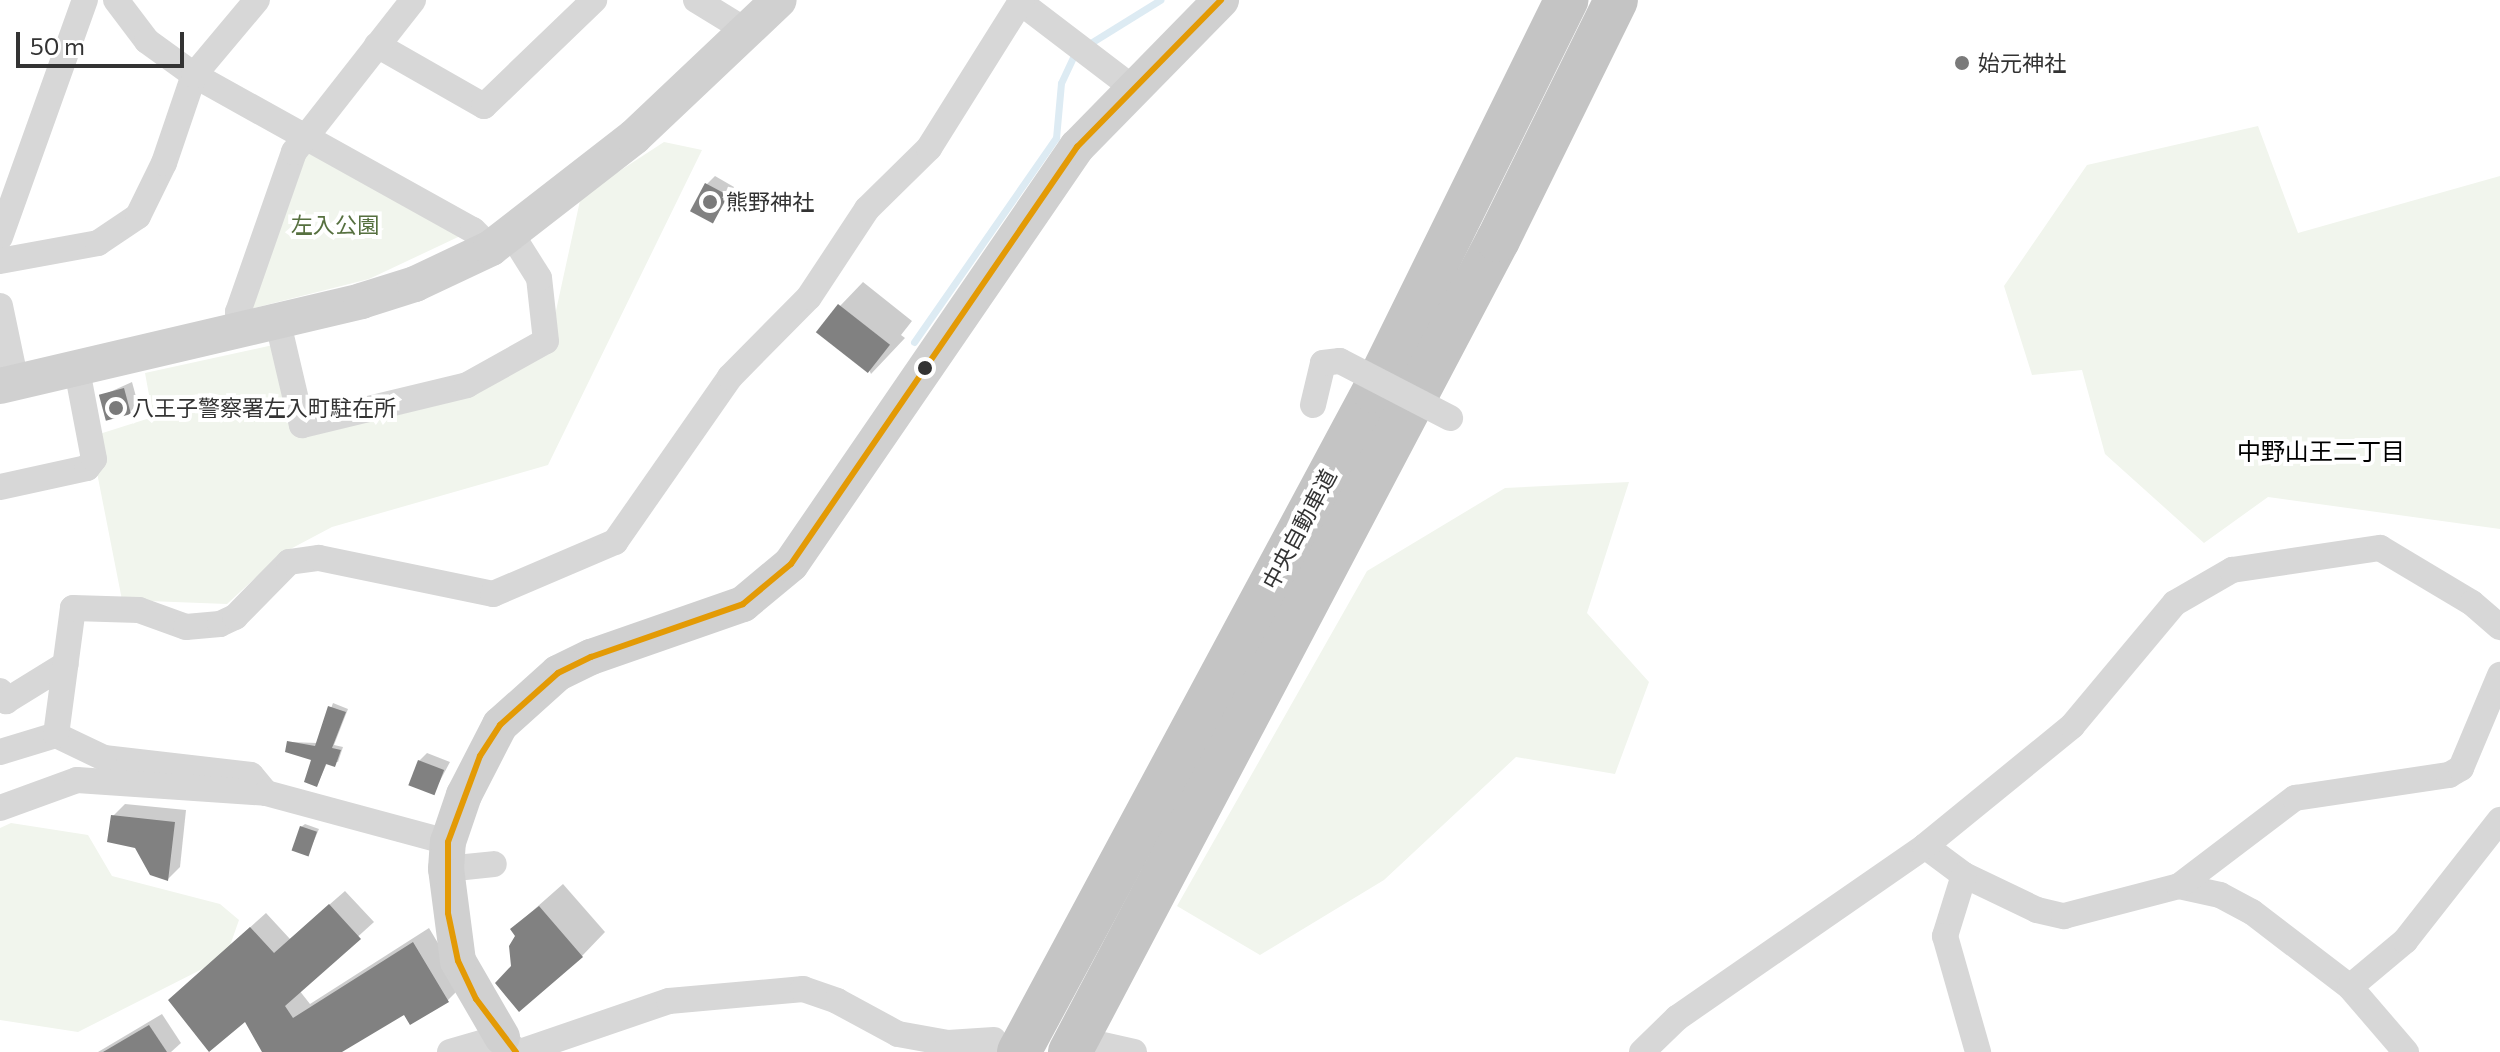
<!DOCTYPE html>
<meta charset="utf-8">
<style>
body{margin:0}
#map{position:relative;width:2500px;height:1052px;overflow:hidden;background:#fff;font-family:Commissioner,"Noto Sans JP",sans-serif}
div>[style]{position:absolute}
.green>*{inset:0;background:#f1f5ed}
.shadow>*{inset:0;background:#0003}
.stream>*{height:7px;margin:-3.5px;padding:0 3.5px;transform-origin:3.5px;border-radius:3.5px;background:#ddebf3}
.building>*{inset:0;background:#818181;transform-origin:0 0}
.street>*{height:26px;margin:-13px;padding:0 13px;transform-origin:13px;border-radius:13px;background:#d7d7d7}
.secondary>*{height:36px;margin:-18px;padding:0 18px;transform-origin:18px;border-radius:18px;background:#d0d0d0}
.highway>*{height:44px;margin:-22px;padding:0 22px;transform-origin:22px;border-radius:22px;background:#c4c4c4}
.street-bridge>*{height:26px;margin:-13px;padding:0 13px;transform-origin:13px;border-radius:13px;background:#d7d7d7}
.bus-1>*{height:6px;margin:-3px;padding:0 3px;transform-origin:3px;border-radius:3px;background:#e39a05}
.dots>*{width:22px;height:22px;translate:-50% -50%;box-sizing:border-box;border:4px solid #fff;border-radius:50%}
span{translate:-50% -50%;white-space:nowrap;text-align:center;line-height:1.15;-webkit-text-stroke:8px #fff;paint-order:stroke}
.poi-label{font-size:22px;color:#333}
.left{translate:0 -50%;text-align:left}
.park-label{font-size:22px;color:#56703f}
.street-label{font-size:22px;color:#333}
.neighbourhood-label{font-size:24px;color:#000}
.scale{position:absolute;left:16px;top:32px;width:168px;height:36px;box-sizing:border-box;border:4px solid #333;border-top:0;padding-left:10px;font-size:24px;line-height:28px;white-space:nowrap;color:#333;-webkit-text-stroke:6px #fff;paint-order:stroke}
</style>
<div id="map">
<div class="green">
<i style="clip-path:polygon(2258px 126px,2298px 233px,2500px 176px,2500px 529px,2268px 497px,2204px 543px,2105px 454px,2082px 370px,2032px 375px,2004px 286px,2087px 165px)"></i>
<i style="clip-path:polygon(304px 135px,473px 230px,369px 279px,238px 312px)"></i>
<i style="clip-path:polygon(664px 142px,702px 150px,548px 465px,332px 527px,281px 554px,227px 604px,122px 600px,90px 437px,153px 417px,145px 373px,282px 343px,302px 424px,547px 352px,581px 196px)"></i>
<i style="clip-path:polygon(1629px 482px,1587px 613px,1649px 682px,1615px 774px,1516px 757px,1384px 880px,1260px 955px,1177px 906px,1367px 571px,1505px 488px)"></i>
<i style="clip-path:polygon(11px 823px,88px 835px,112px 876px,220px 904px,239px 920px,226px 957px,78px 1032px,0 1020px,0 828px)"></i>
</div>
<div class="shadow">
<i style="clip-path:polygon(715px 176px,734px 187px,714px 220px,707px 184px)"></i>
<i style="clip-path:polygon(863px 282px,912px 321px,901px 335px,905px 338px,871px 374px,840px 306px)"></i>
<i style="clip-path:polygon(132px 382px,138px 404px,130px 412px,101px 396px)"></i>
<i style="clip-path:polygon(333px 703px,348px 709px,334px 745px,343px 747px,338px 762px,327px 763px,317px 785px,313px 759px,289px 742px,318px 743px)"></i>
<i style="clip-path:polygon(427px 753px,450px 762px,434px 792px,419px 761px)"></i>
<i style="clip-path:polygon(125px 804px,186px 810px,180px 867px,168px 879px,113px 816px)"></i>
<i style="clip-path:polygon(305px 824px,319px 829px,308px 854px,301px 827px)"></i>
<i style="clip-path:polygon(563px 884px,605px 932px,582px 956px,513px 966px,517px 936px,512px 929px)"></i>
<i style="clip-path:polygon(345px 891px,374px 922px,299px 990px,310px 1004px,429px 928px,463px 985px,448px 1000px,404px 1012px,336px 1052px,265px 1052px,246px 1019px,186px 985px,266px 913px,290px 939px)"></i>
<i style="clip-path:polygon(162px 1014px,181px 1043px,171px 1052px,98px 1052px)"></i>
</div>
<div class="stream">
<i style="left:1089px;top:44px;width:84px;rotate:-31.8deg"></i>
<i style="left:914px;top:342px;width:249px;rotate:-55.2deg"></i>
<i style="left:1056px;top:138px;width:55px;rotate:-84.8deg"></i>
<i style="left:1061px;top:83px;width:31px;rotate:-65deg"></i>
</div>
<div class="building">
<i style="left:705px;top:183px;width:26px;height:32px;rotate:28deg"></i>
<i style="left:838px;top:304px;width:66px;height:36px;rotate:38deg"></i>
<i style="left:124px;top:388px;width:27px;height:26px;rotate:75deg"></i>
<i style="clip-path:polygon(328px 706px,346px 712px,332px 748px,341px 750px,335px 767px,326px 764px,317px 787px,304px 782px,311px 760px,285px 752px,287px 741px,315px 746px)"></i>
<i style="left:418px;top:760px;width:28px;height:27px;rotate:21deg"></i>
<i style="clip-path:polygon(111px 815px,175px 822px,168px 881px,150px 875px,135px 848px,107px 842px)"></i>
<i style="left:300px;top:826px;width:18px;height:26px;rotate:19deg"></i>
<i style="clip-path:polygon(329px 904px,361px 939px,285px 1006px,293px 1018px,413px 942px,449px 1002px,410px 1025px,404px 1015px,342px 1052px,262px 1052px,245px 1022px,209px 1052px,168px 1000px,250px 927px,274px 953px)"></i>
<i style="clip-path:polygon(539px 906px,583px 957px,519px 1012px,495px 983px,511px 966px,509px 946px,515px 936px,510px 929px)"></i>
<i style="clip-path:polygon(149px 1025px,167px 1052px,103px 1052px)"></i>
</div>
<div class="street">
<i style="left:116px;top:0;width:51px;rotate:52.9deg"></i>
<i style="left:147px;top:41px;width:58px;rotate:35.9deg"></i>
<i style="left:194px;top:75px;width:319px;rotate:29.1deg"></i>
<i style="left:473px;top:230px;width:25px;rotate:45deg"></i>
<i style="left:696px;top:0;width:57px;rotate:31.5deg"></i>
<i style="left:1020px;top:2px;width:142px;rotate:37.3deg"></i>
<i style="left:377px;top:45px;width:123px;rotate:29.7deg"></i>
<i style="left:484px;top:106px;width:153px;rotate:-43.9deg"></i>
<i style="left:0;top:237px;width:252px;rotate:-70.3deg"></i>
<i style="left:0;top:261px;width:100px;rotate:-10.4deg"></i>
<i style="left:98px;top:243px;width:48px;rotate:-34deg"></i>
<i style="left:138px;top:216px;width:59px;rotate:-63.9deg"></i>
<i style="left:164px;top:163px;width:93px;rotate:-71.2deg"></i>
<i style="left:194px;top:75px;width:98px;rotate:-50deg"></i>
<i style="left:0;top:306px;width:78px;rotate:78.1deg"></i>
<i style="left:278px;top:323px;width:105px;rotate:76.8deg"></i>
<i style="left:302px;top:425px;width:170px;rotate:-13.6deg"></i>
<i style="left:467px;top:385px;width:90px;rotate:-29.1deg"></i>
<i style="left:546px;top:341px;width:63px;rotate:-96.3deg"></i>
<i style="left:539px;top:278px;width:51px;rotate:-122.1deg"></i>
<i style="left:239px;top:331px;width:19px;rotate:-93deg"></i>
<i style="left:238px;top:312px;width:170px;rotate:-70.7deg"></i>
<i style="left:294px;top:152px;width:193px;rotate:-51.9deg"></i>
<i style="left:1313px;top:405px;width:43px;rotate:-76.6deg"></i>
<i style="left:1323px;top:363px;width:17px;rotate:-7deg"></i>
<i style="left:0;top:487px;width:89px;rotate:-12.3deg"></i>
<i style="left:87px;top:468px;width:11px;rotate:-52deg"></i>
<i style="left:94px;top:459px;width:91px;rotate:-100.8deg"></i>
<i style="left:0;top:691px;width:12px;rotate:59deg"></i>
<i style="left:6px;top:701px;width:70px;rotate:-31.7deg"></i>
<i style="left:0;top:752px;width:59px;rotate:-16.9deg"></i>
<i style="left:266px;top:793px;width:23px;rotate:-130deg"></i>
<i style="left:251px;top:775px;width:148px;rotate:-173.4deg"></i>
<i style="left:104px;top:758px;width:53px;rotate:-154.4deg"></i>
<i style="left:56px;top:735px;width:128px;rotate:-82.4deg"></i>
<i style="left:73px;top:608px;width:66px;rotate:1.7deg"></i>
<i style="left:139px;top:610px;width:50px;rotate:19.9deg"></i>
<i style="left:186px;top:627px;width:34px;rotate:-5deg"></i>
<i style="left:220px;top:624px;width:17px;rotate:-25deg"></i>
<i style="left:235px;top:617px;width:77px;rotate:-45.5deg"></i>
<i style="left:289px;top:562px;width:30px;rotate:-8deg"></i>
<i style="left:319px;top:558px;width:178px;rotate:11.7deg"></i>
<i style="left:493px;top:594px;width:133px;rotate:-23.1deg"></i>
<i style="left:615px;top:542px;width:201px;rotate:-55.1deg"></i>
<i style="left:730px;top:377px;width:112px;rotate:-45.4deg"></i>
<i style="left:809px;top:297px;width:105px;rotate:-56.6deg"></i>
<i style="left:867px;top:209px;width:87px;rotate:-44.5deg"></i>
<i style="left:929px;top:148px;width:175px;rotate:-57.9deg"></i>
<i style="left:0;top:808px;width:82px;rotate:-20deg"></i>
<i style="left:77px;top:780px;width:189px;rotate:3.9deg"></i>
<i style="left:266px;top:793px;width:188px;rotate:15.1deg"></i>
<i style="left:1925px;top:846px;width:49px;rotate:36.6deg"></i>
<i style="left:1964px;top:875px;width:81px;rotate:25.6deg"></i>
<i style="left:2037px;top:910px;width:28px;rotate:13deg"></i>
<i style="left:2064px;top:916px;width:119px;rotate:-14.6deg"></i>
<i style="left:2179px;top:886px;width:42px;rotate:12.4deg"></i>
<i style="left:2220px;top:895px;width:36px;rotate:28deg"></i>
<i style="left:2252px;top:912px;width:123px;rotate:37.4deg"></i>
<i style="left:2350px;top:987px;width:86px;rotate:49.3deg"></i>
<i style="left:446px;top:869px;width:48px;rotate:-5.9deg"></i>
<i style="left:1964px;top:875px;width:64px;rotate:107.3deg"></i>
<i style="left:1945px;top:936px;width:121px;rotate:74.1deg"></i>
<i style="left:2179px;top:886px;width:146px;rotate:-37.2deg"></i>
<i style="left:2295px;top:798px;width:156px;rotate:-8.5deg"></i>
<i style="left:2449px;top:775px;width:14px;rotate:-30deg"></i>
<i style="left:2461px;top:768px;width:101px;rotate:-67.2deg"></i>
<i style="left:2350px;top:987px;width:72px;rotate:-39.9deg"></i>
<i style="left:2405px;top:941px;width:154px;rotate:-51.9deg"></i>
<i style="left:1094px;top:1043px;width:41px;rotate:12.7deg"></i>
<i style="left:450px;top:1052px;width:54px;rotate:-16.1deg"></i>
<i style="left:502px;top:1037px;width:17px;rotate:45deg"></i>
<i style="left:520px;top:1052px;width:157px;rotate:-18.9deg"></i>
<i style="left:669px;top:1001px;width:135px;rotate:-5.1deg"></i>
<i style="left:803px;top:989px;width:36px;rotate:19deg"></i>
<i style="left:837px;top:1001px;width:69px;rotate:28.4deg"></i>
<i style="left:898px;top:1034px;width:51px;rotate:10.2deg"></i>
<i style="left:948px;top:1043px;width:46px;rotate:-3.7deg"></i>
<i style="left:1642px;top:1052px;width:49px;rotate:-44.2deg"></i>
<i style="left:1677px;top:1018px;width:302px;rotate:-34.7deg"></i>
<i style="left:1925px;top:846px;width:190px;rotate:-39.2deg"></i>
<i style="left:2072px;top:726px;width:160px;rotate:-50.1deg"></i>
<i style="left:2175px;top:603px;width:66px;rotate:-30.1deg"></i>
<i style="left:2232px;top:570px;width:150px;rotate:-8.5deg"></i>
<i style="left:2380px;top:548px;width:107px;rotate:30.9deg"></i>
<i style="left:2472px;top:603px;width:37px;rotate:41deg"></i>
</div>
<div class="secondary">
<i style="left:0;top:386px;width:371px;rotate:-13.2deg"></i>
<i style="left:361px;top:301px;width:57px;rotate:-17.5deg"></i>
<i style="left:415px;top:284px;width:84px;rotate:-25.3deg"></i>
<i style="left:491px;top:248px;width:181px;rotate:-37.8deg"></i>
<i style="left:634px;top:137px;width:199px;rotate:-43.4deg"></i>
<i style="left:502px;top:1037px;width:88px;rotate:-120.1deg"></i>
<i style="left:458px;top:961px;width:93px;rotate:-97.4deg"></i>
<i style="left:446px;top:869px;width:27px;rotate:-86deg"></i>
<i style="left:448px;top:842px;width:50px;rotate:-71.2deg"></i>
<i style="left:464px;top:795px;width:79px;rotate:-62.8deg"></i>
<i style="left:500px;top:725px;width:78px;rotate:-41.9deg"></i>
<i style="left:558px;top:673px;width:37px;rotate:-26deg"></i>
<i style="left:591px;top:657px;width:161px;rotate:-19.2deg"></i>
<i style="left:743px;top:604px;width:62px;rotate:-39.8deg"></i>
<i style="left:791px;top:564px;width:506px;rotate:-55.56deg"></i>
<i style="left:1077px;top:147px;width:206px;rotate:-45.6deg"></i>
</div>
<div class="highway">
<i style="left:1019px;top:1052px;width:750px;rotate:-61.76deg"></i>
<i style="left:1374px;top:391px;width:436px;rotate:-63.8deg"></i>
<i style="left:1070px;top:1052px;width:918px;rotate:-62.21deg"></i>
<i style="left:1498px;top:240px;width:267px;rotate:-63.8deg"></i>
</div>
<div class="street-bridge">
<i style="left:1340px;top:361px;width:124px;rotate:27.4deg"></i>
</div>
<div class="bus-1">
<i style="left:516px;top:1052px;width:66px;rotate:-127deg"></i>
<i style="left:476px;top:999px;width:42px;rotate:-115.3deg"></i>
<i style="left:458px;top:961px;width:49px;rotate:-101.8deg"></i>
<i style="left:448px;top:913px;width:71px;rotate:-90deg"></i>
<i style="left:448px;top:842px;width:92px;rotate:-69.6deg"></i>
<i style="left:480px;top:756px;width:37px;rotate:-57deg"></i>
<i style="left:500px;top:725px;width:78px;rotate:-41.9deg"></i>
<i style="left:558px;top:673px;width:37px;rotate:-26deg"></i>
<i style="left:591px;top:657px;width:161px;rotate:-19.2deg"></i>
<i style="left:743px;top:604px;width:62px;rotate:-39.8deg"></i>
<i style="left:791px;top:564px;width:506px;rotate:-55.56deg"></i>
<i style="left:1077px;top:147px;width:206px;rotate:-45.6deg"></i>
</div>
<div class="dots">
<i style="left:1962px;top:63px;background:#7a7a7a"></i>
<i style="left:710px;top:202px;background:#7a7a7a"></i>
<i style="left:925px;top:368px;background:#333"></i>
<i style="left:116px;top:408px;background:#7a7a7a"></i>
</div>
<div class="poi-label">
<span class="left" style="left:1978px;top:63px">始元神社</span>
<span class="left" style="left:726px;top:202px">熊野神社</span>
<span class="left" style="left:132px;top:408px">八王子警察署左入町駐在所</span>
</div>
<div class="park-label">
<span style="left:335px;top:225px">左入公園</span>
</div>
<div class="street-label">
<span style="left:1299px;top:529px;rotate:-62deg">中央自動車道</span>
</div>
<div class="neighbourhood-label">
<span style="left:2321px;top:451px">中野山王二丁目</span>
</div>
<div class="scale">50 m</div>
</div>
